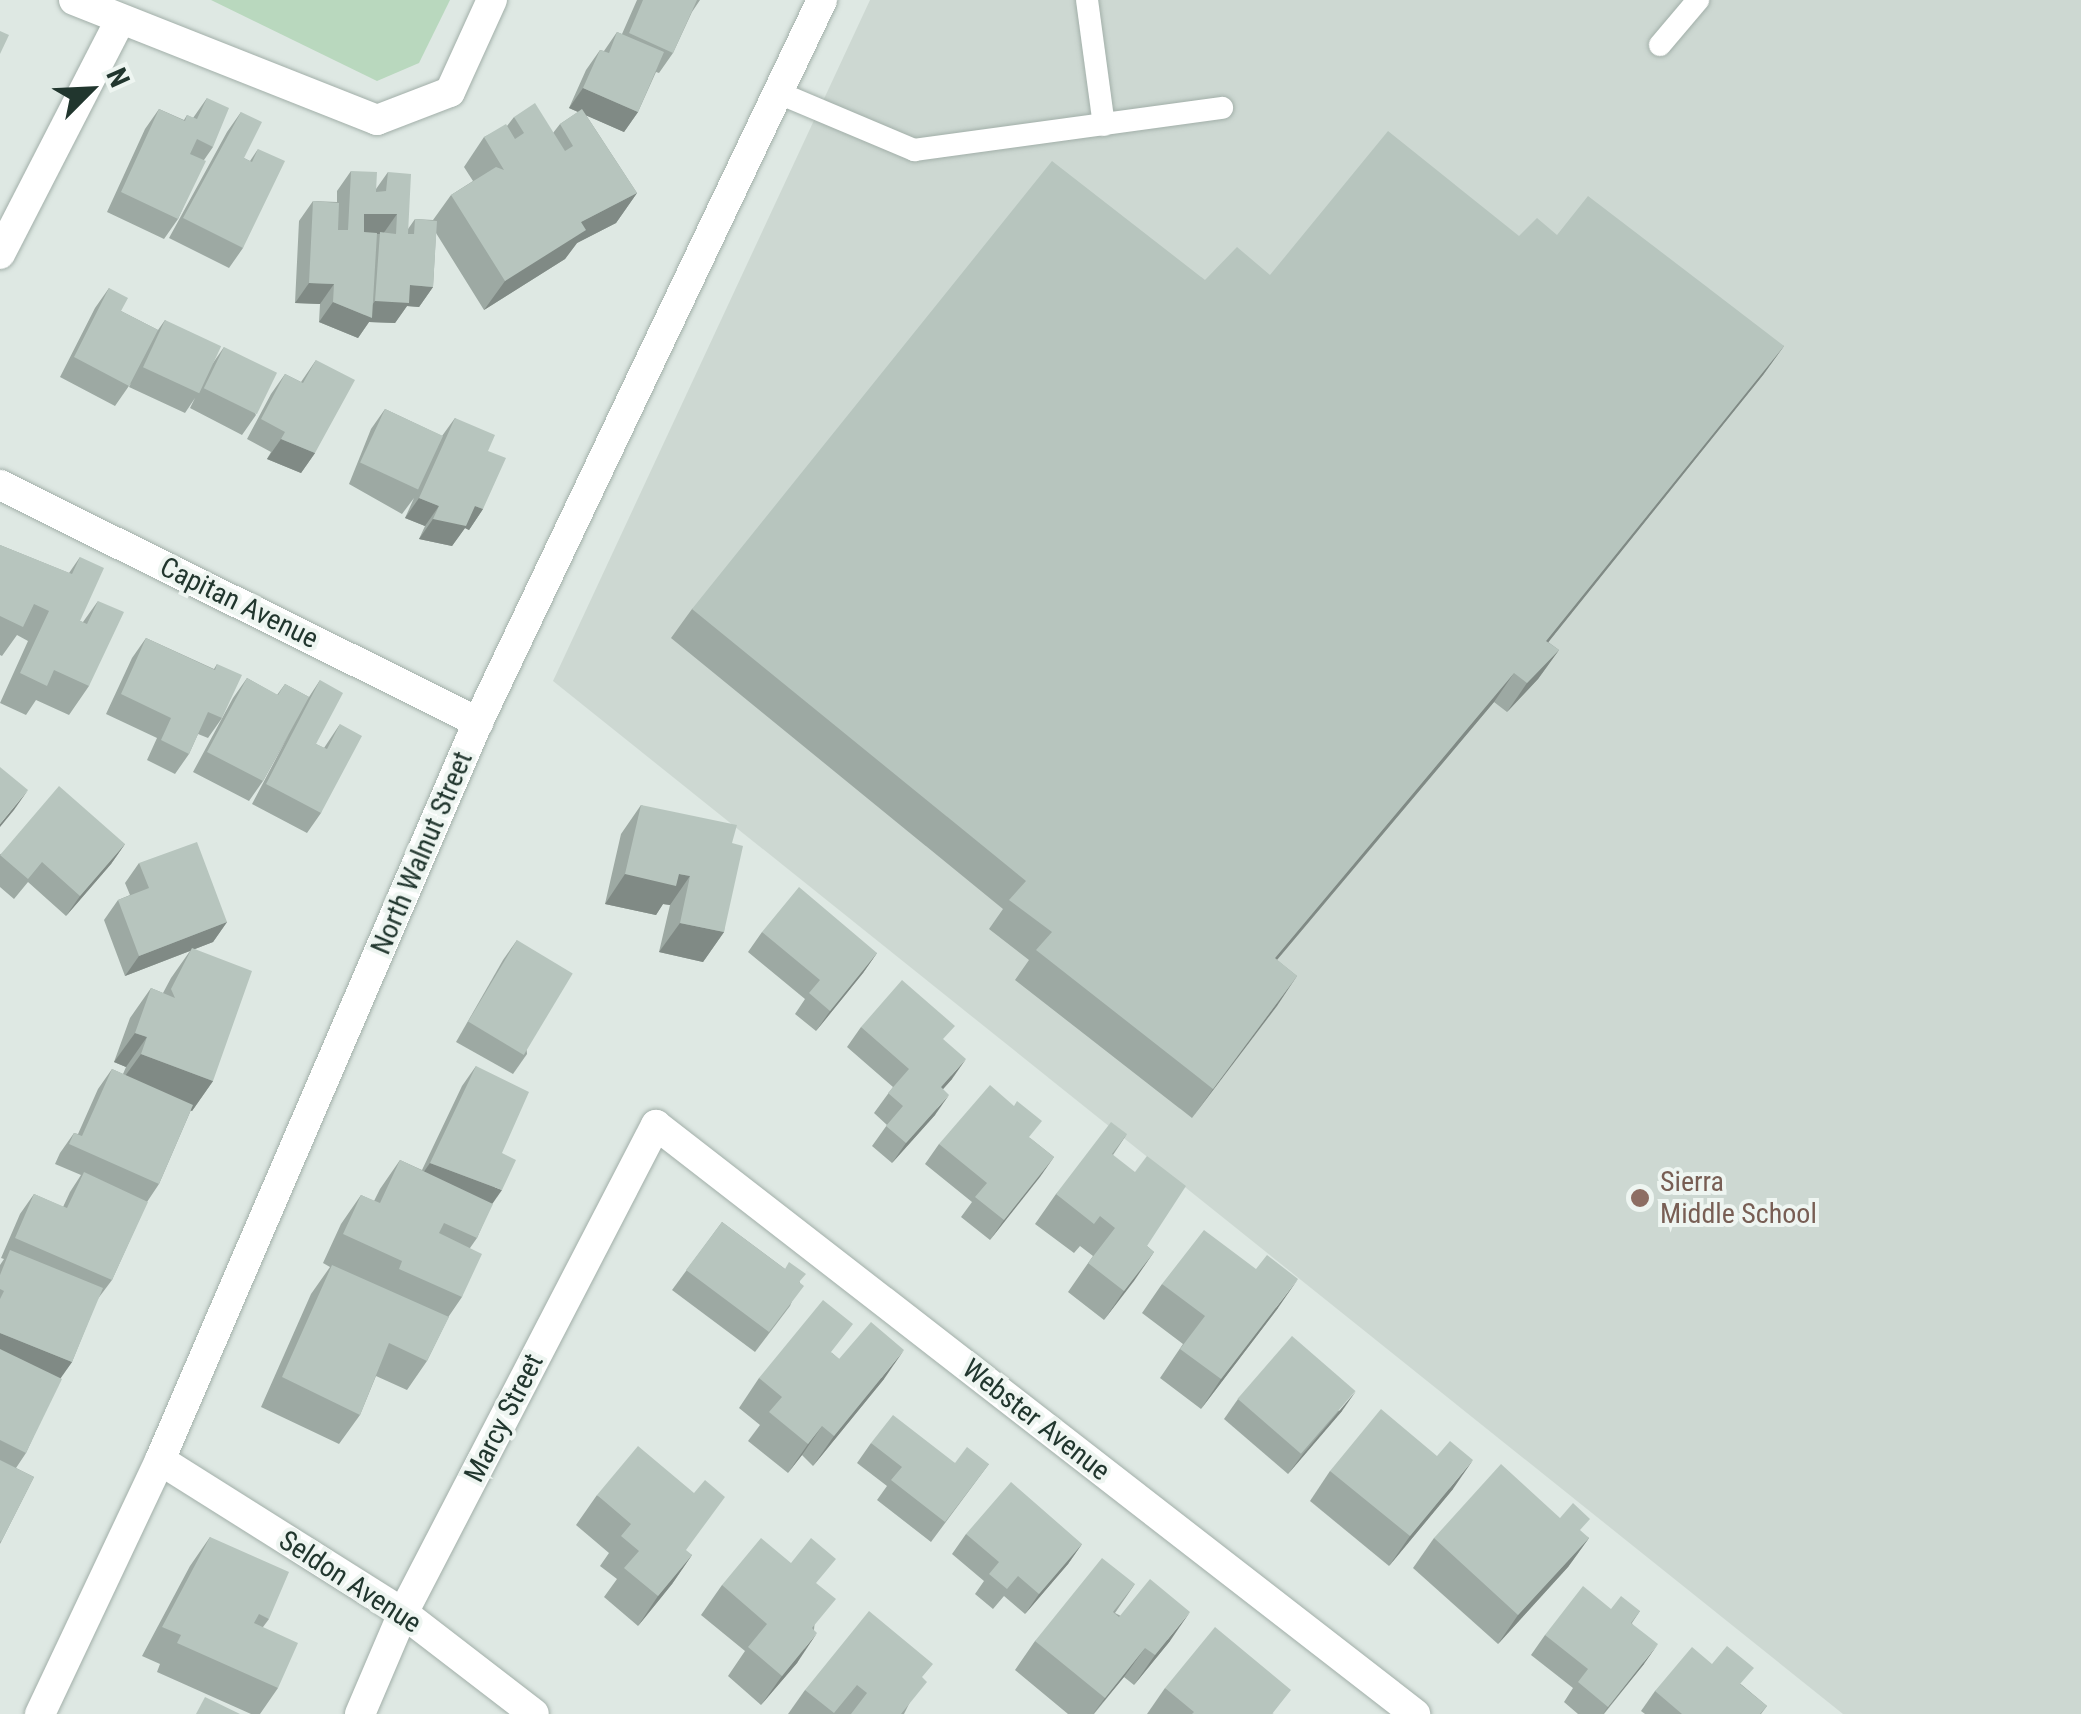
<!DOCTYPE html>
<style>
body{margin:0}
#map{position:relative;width:2081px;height:1714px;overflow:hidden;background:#dee8e3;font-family:"Roboto Condensed",sans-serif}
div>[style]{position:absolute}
.built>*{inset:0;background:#cdd8d2}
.green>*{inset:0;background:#b9d8be}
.roads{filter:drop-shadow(0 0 2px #a2afa9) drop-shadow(0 0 2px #a2afa9)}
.service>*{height:22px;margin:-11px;padding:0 11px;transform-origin:11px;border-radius:11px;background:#fff}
.minor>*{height:30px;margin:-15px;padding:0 15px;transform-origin:15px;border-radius:15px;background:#fff}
.tertiary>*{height:30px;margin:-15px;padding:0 15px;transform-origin:15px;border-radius:15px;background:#fff}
.wall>*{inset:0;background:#9da9a3}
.shaded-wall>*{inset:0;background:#808a85}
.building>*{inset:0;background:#b7c5be;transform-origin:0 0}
.dots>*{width:28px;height:28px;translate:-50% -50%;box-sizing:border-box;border:5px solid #eef5f1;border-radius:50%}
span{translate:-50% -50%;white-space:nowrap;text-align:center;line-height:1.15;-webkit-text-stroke:8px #eef5f1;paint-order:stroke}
.street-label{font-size:28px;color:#21362e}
.education-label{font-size:28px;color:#785e54}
.left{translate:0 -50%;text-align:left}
.north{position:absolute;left:40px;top:40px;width:100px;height:100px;-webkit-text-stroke:8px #eef5f1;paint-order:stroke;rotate:66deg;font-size:28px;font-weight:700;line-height:40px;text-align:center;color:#21362e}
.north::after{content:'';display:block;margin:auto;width:35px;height:45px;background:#21362e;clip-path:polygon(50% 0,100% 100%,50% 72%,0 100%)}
</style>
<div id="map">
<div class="built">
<i style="clip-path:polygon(870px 0,2081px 0,2081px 1714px,1843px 1714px,553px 681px)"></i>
</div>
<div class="green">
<i style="clip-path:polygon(211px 0,450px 0,419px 63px,377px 81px)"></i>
</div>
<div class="roads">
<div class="service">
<i style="left:1087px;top:0;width:126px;rotate:82.3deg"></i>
<i style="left:1660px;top:45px;width:59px;rotate:-49.8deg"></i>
<i style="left:779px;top:93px;width:147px;rotate:22.9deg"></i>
<i style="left:914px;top:150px;width:311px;rotate:-7.8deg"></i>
</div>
<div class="minor">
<i style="left:74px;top:0;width:326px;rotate:21.6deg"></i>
<i style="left:377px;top:120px;width:78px;rotate:-21deg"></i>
<i style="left:450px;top:92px;width:101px;rotate:-65.5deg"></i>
<i style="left:0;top:254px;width:262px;rotate:-62.8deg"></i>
<i style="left:0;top:485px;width:534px;rotate:26.37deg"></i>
<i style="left:160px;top:1460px;width:287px;rotate:32.2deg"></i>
<i style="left:403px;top:1613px;width:165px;rotate:37.6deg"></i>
<i style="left:360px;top:1714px;width:110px;rotate:-66.9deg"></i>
<i style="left:403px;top:1613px;width:550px;rotate:-62.6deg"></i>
<i style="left:656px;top:1125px;width:961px;rotate:37.81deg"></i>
</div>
<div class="tertiary">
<i style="left:40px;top:1714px;width:281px;rotate:-64.7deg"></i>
<i style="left:160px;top:1460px;width:804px;rotate:-66.69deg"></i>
<i style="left:478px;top:722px;width:800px;rotate:-64.52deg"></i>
</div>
</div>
<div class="wall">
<i style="clip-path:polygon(637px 0,700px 0,692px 12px,673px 53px,659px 73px,656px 72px,638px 112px,624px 132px,586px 115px,637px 193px,616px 223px,577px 243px,565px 259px,484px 310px,436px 233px,433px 287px,419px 307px,407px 306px,395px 323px,369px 322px,358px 338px,319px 322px,320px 304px,295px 303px,299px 221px,313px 201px,337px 202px,337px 191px,351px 171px,376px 189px,388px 172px,408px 229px,415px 219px,433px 220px,451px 195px,473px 181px,464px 167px,484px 137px,507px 126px,514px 117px,553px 133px,560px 124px,578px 112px,569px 108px,586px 70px,600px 50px,604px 51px,617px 32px,622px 34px)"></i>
<i style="clip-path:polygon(207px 98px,213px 147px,204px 160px,178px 219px,164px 239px,107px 212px,145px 129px,159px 109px,184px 120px,187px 115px,193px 118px)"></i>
<i style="clip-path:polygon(241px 112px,244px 158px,250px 161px,258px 149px,243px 248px,229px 268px,169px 238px,227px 132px)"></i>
<i style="clip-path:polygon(1557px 235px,1784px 346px,1763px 375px,1548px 642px,1559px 650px,1538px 679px,1507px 712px,1494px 702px,1277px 960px,1297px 976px,1192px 1118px,1015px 980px,1029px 960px,989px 929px,1003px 909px,671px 638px,692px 609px,1205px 280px,1270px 275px,1519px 236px)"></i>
<i style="clip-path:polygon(109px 288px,121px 311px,158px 330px,165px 320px,213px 363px,224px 347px,256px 415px,242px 435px,190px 408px,195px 398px,185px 413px,129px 387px,131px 383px,115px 406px,60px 377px,95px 308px)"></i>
<i style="clip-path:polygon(316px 360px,315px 453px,301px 473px,267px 459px,271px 452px,247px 439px,271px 394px,285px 374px,301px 382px)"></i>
<i style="clip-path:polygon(385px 409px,442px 436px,455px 418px,488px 451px,483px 509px,469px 530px,465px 528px,452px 546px,419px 539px,425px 526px,405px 518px,414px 498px,402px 514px,349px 484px,371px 429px)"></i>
<i style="clip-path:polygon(0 545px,69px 573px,80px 557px,80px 621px,83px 622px,98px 601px,89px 686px,69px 715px,36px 700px,26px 715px,0 703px,28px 641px,17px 635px,2px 656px,0 655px)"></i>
<i style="clip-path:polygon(146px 638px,214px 669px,217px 664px,222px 718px,208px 738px,198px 734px,189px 754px,175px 774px,147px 760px,157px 738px,106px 714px,132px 658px)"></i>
<i style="clip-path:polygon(247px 678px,277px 695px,285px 684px,309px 697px,320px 680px,316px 744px,324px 748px,340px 724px,321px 813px,307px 833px,252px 804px,289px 734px,263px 781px,249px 801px,193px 772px,233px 698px)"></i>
<i style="clip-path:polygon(641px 805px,732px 843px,724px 932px,703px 962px,659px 952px,670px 905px,663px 904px,656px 915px,605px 904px,621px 834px)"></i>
<i style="clip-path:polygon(125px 844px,111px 864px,66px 916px,28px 882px,14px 899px,0 887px,0 854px)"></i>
<i style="clip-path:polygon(139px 863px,227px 922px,213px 942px,195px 949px,213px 1081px,192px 1111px,191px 1110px,159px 1184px,147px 1202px,112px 1280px,97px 1300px,72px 1362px,60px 1378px,26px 1453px,16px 1468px,34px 1477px,0 1544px,0 1265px,4px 1259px,1px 1258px,20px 1214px,34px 1194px,63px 1207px,70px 1192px,81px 1175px,55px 1164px,60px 1153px,74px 1133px,78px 1134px,98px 1089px,112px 1069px,123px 1074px,126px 1067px,114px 1062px,130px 1018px,151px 988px,163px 993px,171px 978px,190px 951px,125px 976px,104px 920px,118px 900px,130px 895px,125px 883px)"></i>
<i style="clip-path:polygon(762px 932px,877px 953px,863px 973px,816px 1031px,795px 1014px,805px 999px,748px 952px)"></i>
<i style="clip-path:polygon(517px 940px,527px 1054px,513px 1074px,456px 1042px,503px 960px)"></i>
<i style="clip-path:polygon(861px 1027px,944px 1040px,952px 1079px,943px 1089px,935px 1115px,892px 1163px,872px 1146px,887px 1125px,874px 1113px,893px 1087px,847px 1047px)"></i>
<i style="clip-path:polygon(476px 1066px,502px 1153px,492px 1203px,477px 1238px,470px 1248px,462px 1297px,449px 1316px,427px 1361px,407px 1390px,376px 1376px,360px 1415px,339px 1444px,261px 1407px,311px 1294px,330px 1267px,323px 1263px,341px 1224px,361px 1195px,374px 1201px,380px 1189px,400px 1160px,422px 1170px,462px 1086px)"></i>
<i style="clip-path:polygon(1127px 1134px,1113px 1155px,1147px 1246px,1154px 1252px,1104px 1320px,1068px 1292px,1093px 1256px,1080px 1246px,1074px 1253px,1035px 1224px,1056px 1194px)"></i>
<i style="clip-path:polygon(1030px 1138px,1054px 1157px,990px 1240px,961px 1217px,972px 1202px,925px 1164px,939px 1144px)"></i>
<i style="clip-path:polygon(722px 1222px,785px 1269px,800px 1282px,790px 1306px,755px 1352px,672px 1290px)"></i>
<i style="clip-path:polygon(1162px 1284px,1278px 1308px,1201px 1409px,1160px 1378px,1183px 1344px,1142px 1313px)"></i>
<i style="clip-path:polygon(832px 1353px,839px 1359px,884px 1379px,813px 1466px,802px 1455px,788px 1473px,748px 1441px,760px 1425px,739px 1408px,759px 1378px)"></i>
<i style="clip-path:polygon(1238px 1399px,1342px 1411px,1288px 1474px,1224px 1419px)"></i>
<i style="clip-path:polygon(871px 1443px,955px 1463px,989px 1464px,931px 1542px,877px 1500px,887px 1486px,857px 1463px)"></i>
<i style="clip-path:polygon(1330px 1471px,1453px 1489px,1389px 1566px,1310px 1501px)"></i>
<i style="clip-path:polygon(597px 1495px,692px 1555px,672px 1584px,638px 1626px,604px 1597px,617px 1579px,600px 1566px,609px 1553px,576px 1525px)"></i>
<i style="clip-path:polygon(1560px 1518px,1589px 1538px,1568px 1567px,1498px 1644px,1413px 1568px,1434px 1538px)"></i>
<i style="clip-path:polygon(966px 1534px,1082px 1544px,1068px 1564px,1025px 1614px,1004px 1596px,993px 1609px,975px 1594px,984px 1581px,952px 1554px)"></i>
<i style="clip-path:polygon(210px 1537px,269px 1619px,263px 1627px,278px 1688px,260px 1714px,251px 1714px,157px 1672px,160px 1664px,142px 1656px,190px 1566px)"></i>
<i style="clip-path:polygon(1135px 1584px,1115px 1613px,1170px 1641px,1134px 1685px,1124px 1677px,1094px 1714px,1068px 1714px,1015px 1670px,1035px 1641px)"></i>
<i style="clip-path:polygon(722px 1585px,818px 1585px,814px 1630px,797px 1663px,761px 1705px,728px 1676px,745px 1651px,701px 1615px)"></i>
<i style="clip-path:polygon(1611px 1609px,1640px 1611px,1632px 1623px,1644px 1664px,1604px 1714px,1578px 1714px,1564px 1702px,1573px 1688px,1531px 1655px,1545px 1635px)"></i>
<i style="clip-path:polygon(1712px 1664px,1742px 1685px,1767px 1706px,1761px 1714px,1645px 1714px,1641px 1711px,1655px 1691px)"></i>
<i style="clip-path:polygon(922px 1678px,904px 1714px,788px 1714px,805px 1690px)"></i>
<i style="clip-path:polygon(1165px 1688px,1274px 1714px,1147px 1714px)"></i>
</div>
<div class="shaded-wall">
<i style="clip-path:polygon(583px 88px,638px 112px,624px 132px,569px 108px)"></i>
<i style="clip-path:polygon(637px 193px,616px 223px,577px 243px,565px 259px,484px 310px,505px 281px,581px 222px)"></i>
<i style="clip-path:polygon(364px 214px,397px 214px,383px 234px,350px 234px)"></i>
<i style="clip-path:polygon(309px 283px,334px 284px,320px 304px,295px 303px)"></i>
<i style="clip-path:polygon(410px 285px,433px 287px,419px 307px,407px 306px,395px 323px,369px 322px,358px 338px,319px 322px,333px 302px,365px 315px,375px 301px)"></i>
<i style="clip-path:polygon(1784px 346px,1763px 375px,1526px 670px,1546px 641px)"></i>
<i style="clip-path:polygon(281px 439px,315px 453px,301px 473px,267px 459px)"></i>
<i style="clip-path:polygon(419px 498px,439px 506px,425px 526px,405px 518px)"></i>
<i style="clip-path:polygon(475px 506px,483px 509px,469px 530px,465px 528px,452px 546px,419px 539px,433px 519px)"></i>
<i style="clip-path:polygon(1559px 650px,1538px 679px,1507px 712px,1527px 683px)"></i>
<i style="clip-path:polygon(1514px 673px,1494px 702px,1254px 987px,1275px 958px)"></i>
<i style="clip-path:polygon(28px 790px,14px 810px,0 827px,0 824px)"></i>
<i style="clip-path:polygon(125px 844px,111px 864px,66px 916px,80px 896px)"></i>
<i style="clip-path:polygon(625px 874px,679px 874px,690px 876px,670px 905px,663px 904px,656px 915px,605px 904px)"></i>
<i style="clip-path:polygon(227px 922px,213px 942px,125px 976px,139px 956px)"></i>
<i style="clip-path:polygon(680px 923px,724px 932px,703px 962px,659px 952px)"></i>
<i style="clip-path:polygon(877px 953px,863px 973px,816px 1031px,830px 1011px)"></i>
<i style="clip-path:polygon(1297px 976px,1277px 1006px,1192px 1118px,1213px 1089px)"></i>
<i style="clip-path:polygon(135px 1033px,147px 1037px,126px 1067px,114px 1062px)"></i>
<i style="clip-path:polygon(141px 1054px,213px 1081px,192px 1111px,120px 1083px)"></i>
<i style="clip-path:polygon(966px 1059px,952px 1079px,927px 1107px,941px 1087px)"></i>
<i style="clip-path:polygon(949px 1095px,935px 1115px,892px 1163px,906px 1143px)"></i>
<i style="clip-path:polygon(1054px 1157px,1040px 1177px,990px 1240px,1004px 1220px)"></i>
<i style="clip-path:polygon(430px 1163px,502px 1190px,488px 1210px,416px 1183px)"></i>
<i style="clip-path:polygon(1154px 1252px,1134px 1281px,1104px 1320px,1124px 1291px)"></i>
<i style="clip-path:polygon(1298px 1279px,1278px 1308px,1201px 1409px,1221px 1379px)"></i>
<i style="clip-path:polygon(0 1333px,72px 1362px,58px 1382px,0 1359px)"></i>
<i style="clip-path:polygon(904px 1350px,884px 1379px,813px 1466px,834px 1436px)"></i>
<i style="clip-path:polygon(1356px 1391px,1342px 1411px,1288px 1474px,1303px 1454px)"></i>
<i style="clip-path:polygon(822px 1426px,802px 1455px,788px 1473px,808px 1444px)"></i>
<i style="clip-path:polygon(1473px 1460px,1453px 1489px,1389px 1566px,1410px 1536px)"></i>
<i style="clip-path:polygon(1589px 1538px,1568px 1567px,1498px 1644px,1518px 1615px)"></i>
<i style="clip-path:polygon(1082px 1544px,1068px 1564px,1025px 1614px,1039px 1594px)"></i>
<i style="clip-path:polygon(692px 1555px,672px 1584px,638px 1626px,658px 1596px)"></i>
<i style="clip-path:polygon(1190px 1612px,1170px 1641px,1134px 1685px,1155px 1655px)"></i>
<i style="clip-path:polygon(817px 1633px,797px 1663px,761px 1705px,782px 1676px)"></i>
<i style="clip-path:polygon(1658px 1644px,1644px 1664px,1603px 1714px,1608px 1707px)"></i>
<i style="clip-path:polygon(1145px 1648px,1124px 1677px,1093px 1714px,1105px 1698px)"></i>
</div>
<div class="building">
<i style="clip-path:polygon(643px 0,697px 0,673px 53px,629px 33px)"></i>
<i style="clip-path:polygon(0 31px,9px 35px,0 54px)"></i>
<i style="clip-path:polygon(617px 32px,664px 52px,638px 112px,583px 88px,600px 50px,609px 53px)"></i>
<i style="clip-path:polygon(207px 98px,229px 108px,213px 147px,197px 139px,190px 154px,206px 161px,178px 219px,121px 192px,159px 109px,185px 121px,187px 115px,197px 119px)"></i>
<i style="clip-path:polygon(535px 103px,565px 151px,573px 146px,560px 124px,582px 109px,637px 193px,581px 222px,586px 230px,505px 281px,451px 195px,496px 167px,504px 170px,484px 137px,506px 124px,515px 139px,524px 133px,514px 117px)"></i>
<i style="clip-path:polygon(241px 112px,262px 122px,244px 158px,252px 162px,258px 149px,285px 161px,243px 248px,183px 218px)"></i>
<i style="clip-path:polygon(1388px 131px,1519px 236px,1537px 218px,1557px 235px,1588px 196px,1784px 346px,1546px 641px,1559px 650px,1527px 683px,1514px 673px,1275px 958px,1297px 976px,1213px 1089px,1036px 950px,1052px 932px,1009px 900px,1026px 881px,692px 609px,1052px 161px,1205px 280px,1237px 247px,1270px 275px)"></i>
<i style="clip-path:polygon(351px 171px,377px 172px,376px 192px,386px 191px,388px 172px,411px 174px,408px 234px,414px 234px,415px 219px,437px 221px,433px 287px,410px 285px,409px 303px,375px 301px,380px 232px,396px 234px,397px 214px,364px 214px,364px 232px,377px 233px,372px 318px,333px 302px,334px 284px,309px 283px,313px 201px,339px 203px,338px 230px,348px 230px)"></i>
<i style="clip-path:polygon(109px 288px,128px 298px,121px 311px,158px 330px,129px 386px,74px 357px)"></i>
<i style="left:165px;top:320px;width:62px;height:52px;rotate:25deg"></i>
<i style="left:224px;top:347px;width:59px;height:46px;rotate:26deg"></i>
<i style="clip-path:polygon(316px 360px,355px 380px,315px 453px,281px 439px,285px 432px,261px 419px,285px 374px,303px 383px)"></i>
<i style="left:385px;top:409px;width:64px;height:59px;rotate:25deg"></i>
<i style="clip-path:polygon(455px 418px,495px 435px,488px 451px,506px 458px,483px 509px,475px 506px,466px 526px,433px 519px,439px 506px,419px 498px)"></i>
<i style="clip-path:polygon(0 545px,72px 574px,80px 557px,104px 568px,80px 621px,87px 624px,98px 601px,124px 612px,89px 686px,54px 670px,47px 686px,20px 673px,49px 611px,34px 604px,23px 627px,0 616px)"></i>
<i style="clip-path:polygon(146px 638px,215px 670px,217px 664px,242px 675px,222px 718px,208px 712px,189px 754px,161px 740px,171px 718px,121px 694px)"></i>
<i style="clip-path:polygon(247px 678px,278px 695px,285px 684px,309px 697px,263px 781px,207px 752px)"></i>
<i style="clip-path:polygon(320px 680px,343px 693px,316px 744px,327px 749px,340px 724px,362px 736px,321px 813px,266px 784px)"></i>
<i style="clip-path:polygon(0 767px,28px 790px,0 824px)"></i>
<i style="clip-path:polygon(59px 786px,125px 844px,80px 896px,42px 862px,28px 879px,0 855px)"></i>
<i style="clip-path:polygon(641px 805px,737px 825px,732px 843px,743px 846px,724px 932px,680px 923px,690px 876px,679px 874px,676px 886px,625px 874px)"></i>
<i style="clip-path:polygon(197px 842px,227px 922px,139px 956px,118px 900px,149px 888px,139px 863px)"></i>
<i style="clip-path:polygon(799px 887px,877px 953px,830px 1011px,809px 993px,820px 980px,762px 932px)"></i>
<i style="left:517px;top:940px;width:65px;height:95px;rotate:31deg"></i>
<i style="clip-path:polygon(192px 948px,252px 971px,213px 1081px,141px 1054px,147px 1037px,135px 1033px,151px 988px,175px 998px,171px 989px)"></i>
<i style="clip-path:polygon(902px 980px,955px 1026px,943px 1039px,966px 1059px,941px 1087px,949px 1095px,906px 1143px,886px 1126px,903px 1106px,888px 1093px,909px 1069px,861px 1027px)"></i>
<i style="clip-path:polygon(476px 1066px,529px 1092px,502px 1153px,516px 1160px,502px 1190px,430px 1163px)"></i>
<i style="clip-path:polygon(112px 1069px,193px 1105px,159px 1184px,69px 1144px,74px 1133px,82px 1136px)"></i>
<i style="clip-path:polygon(990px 1085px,1014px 1106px,1017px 1101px,1042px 1121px,1029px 1137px,1054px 1157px,1004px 1220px,975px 1197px,987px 1183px,939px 1144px)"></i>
<i style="clip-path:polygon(1111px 1122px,1127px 1134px,1112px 1154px,1135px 1172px,1147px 1156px,1186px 1186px,1147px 1246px,1154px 1252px,1124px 1291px,1088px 1263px,1115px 1228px,1100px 1216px,1094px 1224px,1056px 1194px)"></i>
<i style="clip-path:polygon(400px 1160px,493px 1204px,477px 1238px,444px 1223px,439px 1233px,482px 1254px,462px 1297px,399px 1269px,402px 1261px,343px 1234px,361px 1195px,380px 1203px)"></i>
<i style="clip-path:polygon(84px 1172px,148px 1202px,112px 1280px,15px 1238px,34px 1194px,67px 1208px)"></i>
<i style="clip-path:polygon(722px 1222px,785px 1269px,789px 1262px,806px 1274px,799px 1282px,804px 1286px,769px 1332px,686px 1270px)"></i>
<i style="clip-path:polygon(1204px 1230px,1256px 1269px,1267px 1255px,1298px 1279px,1221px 1379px,1180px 1349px,1205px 1316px,1162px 1284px)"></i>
<i style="clip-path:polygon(10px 1250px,103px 1288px,72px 1362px,0 1333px,0 1299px,4px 1291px,0 1289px,0 1275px)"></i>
<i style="clip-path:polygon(332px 1265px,449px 1317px,427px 1361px,389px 1343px,360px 1415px,282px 1377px)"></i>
<i style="clip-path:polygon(823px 1300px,853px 1324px,831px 1352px,839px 1359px,871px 1322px,904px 1350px,834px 1436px,822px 1426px,808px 1444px,769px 1412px,782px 1397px,759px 1378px)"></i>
<i style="left:1292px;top:1336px;width:84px;height:83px;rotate:41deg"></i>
<i style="clip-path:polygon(0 1349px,62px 1379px,26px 1453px,0 1440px)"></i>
<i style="clip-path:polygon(1381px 1409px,1437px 1456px,1450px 1441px,1473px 1460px,1410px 1536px,1330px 1471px)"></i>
<i style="clip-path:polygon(893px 1415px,955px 1463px,967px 1447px,989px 1464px,945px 1522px,891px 1480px,902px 1467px,871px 1443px)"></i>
<i style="clip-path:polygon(638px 1446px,694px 1493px,705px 1480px,725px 1497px,686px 1550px,692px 1555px,658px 1596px,624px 1568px,639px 1551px,621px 1536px,631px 1524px,597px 1495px)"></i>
<i style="clip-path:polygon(0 1460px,34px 1477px,1px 1542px,0 1541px)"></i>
<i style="clip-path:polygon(1501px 1464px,1560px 1518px,1573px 1503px,1590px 1519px,1580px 1530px,1589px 1538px,1518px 1615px,1434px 1538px)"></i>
<i style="clip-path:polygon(1011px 1482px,1082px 1544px,1039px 1594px,1018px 1576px,1007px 1589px,989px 1574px,999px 1562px,966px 1534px)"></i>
<i style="clip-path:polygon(210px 1537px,289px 1572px,269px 1619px,259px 1614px,254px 1623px,298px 1643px,278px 1688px,177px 1643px,181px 1635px,162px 1627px)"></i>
<i style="clip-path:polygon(761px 1538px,791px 1563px,811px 1538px,836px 1559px,816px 1583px,836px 1599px,812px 1628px,817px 1633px,782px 1676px,748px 1647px,767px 1624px,722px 1585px)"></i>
<i style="clip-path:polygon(1102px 1558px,1135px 1584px,1113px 1612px,1119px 1617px,1150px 1579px,1190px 1612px,1155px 1655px,1145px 1648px,1105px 1698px,1035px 1641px)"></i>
<i style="clip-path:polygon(1583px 1586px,1611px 1609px,1621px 1596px,1640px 1611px,1631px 1623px,1658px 1644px,1608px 1707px,1578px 1682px,1588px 1669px,1545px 1635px)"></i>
<i style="clip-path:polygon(869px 1611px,933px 1664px,922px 1677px,927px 1682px,901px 1714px,851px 1714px,867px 1693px,857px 1685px,834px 1713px,805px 1690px)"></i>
<i style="clip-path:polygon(1215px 1627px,1291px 1690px,1272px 1714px,1192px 1714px,1194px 1712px,1165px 1688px)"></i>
<i style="clip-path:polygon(1727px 1646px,1754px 1668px,1740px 1684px,1767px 1706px,1760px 1714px,1682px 1714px,1655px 1691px,1692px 1647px,1712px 1664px)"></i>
<i style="clip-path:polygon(205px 1697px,240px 1714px,196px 1714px)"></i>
</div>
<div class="dots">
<i style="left:1640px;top:1198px;background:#8d6e63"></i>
</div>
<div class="street-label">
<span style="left:239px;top:603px;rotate:26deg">Capitan Avenue</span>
<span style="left:422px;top:853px;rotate:-67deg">North Walnut Street</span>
<span style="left:504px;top:1418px;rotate:-63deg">Marcy Street</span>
<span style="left:1036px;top:1420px;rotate:38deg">Webster Avenue</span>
<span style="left:350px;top:1582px;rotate:33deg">Seldon Avenue</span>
</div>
<div class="education-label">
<span class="left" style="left:1660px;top:1198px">Sierra<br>Middle School</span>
</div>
<div class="north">N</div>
</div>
